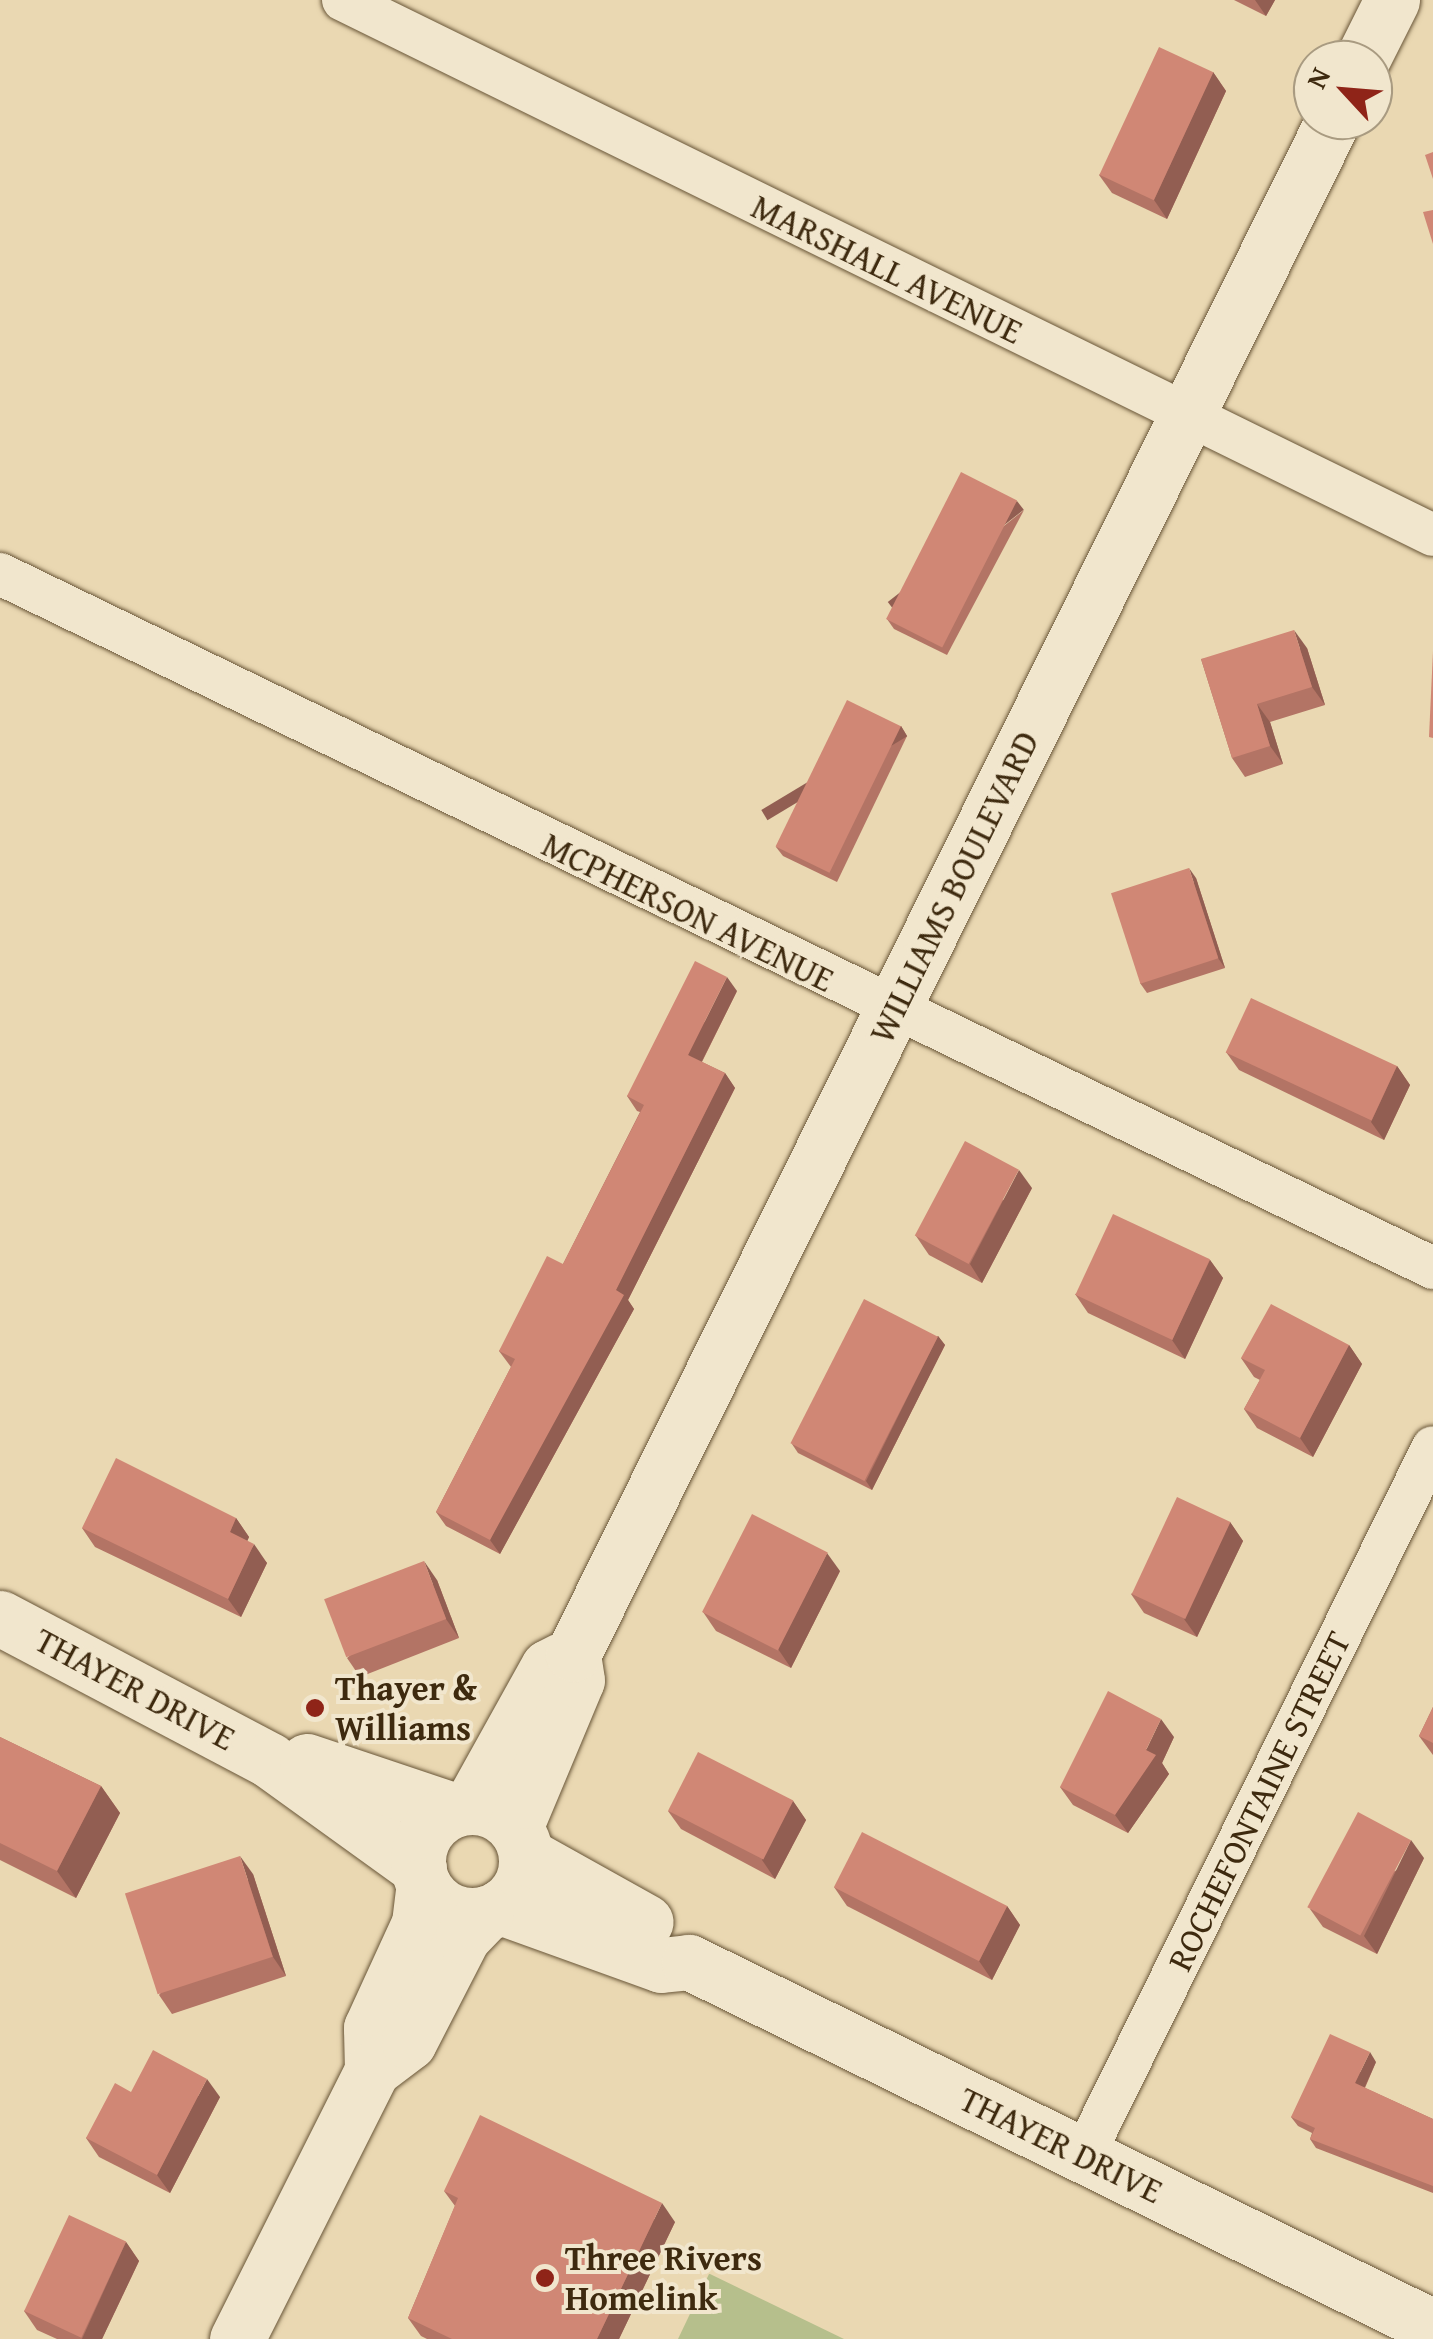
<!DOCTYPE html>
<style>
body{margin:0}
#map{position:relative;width:1433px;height:2339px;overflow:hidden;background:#ead8b2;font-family:"Gentium Book Plus",serif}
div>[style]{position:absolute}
.green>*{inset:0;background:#b6bf8c}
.roads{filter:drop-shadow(0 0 2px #695638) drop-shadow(0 0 2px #695638)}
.street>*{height:42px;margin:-21px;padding:0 21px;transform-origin:21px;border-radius:21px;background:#f1e6cd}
.secondary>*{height:55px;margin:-27.5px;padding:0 27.5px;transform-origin:27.5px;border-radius:27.5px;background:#f1e6cd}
.secondary>.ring{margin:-27.5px;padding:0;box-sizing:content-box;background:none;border:55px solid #f1e6cd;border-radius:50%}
.wall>*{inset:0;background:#b37465}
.shaded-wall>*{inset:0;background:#925e52;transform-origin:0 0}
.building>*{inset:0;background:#d08775;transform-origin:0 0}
.dots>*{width:28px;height:28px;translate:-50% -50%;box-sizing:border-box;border:5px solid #f1e6cd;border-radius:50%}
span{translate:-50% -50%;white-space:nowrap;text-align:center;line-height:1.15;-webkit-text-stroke:8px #f1e6cd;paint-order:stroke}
.street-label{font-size:35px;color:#3e2a0f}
.poi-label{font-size:35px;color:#3e2a0f;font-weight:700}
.left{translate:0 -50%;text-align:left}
.north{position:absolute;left:1293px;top:40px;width:100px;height:100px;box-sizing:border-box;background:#f1e6cd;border:2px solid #a99b81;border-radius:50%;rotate:296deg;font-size:28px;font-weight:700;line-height:40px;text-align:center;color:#3e2a0f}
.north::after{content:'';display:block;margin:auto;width:35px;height:45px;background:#8f2418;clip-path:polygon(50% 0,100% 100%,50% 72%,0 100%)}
</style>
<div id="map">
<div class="green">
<i style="clip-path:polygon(709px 2274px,710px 2274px,844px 2339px,678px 2339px)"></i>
</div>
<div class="roads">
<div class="street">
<i style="left:343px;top:0;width:1214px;rotate:26.14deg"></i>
<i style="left:0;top:574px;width:1592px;rotate:25.84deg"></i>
<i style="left:1084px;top:2155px;width:789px;rotate:-63.76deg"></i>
</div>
<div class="secondary">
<i style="left:1362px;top:60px;width:67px;rotate:-63.4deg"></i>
<i style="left:0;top:1618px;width:304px;rotate:27.8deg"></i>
<i style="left:269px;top:1760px;width:185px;rotate:35.8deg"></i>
<i style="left:307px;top:1761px;width:154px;rotate:18.6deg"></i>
<i style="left:470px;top:1807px;width:160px;rotate:-60.9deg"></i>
<i style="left:548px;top:1667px;width:16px;rotate:-27deg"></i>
<i class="ring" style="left:418px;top:1807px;width:53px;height:53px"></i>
<i style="left:515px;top:1828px;width:160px;rotate:-67.3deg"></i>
<i style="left:577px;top:1680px;width:26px;rotate:-99deg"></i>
<i style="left:573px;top:1654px;width:1712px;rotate:-63.64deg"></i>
<i style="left:526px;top:1855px;width:137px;rotate:29.2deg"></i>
<i style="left:500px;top:1907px;width:171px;rotate:19.8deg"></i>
<i style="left:661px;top:1965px;width:28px;rotate:-6deg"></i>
<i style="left:689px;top:1962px;width:829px;rotate:26.13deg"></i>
<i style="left:372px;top:2070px;width:42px;rotate:-91.4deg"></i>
<i style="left:371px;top:2028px;width:115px;rotate:-65.4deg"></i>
<i style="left:419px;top:1923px;width:38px;rotate:-83deg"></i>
<i style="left:237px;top:2339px;width:301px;rotate:-63.3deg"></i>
<i style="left:372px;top:2070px;width:46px;rotate:-37.1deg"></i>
<i style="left:409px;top:2042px;width:118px;rotate:-62.8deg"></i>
<i style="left:463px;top:1937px;width:33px;rotate:-46deg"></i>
</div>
</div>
<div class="wall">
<i style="clip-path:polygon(1234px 0,1275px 0,1266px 16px)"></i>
<i style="clip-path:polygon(1213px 72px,1226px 91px,1167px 219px,1112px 193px,1099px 175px)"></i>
<i style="clip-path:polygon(1024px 510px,947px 655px,894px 629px,887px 619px)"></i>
<i style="clip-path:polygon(1307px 648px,1325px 705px,1270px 722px,1283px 764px,1245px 777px,1232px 758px,1201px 659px)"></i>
<i style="clip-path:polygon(901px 726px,907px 736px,837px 882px,783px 856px,776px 847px)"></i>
<i style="clip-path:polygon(1196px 878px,1225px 968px,1147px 993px,1140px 983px)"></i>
<i style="clip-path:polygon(737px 991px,702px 1062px,725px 1073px,735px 1088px,628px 1300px,634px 1309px,500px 1554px,446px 1526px,436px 1512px,511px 1367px,499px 1351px,563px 1264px,640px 1112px,637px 1111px,627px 1096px)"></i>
<i style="clip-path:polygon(1226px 1052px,1397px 1066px,1410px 1085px,1384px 1140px,1239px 1070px)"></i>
<i style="clip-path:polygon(1032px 1188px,982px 1283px,929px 1255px,916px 1236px)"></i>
<i style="clip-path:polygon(1210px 1260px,1223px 1278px,1185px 1359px,1088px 1313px,1075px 1294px)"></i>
<i style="clip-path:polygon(938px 1336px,945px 1345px,872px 1490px,798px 1453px,792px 1444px)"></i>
<i style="clip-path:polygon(1349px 1345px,1362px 1364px,1313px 1457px,1257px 1428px,1244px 1409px,1260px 1380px,1254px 1377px,1241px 1358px)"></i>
<i style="clip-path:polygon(236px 1518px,249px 1537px,247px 1541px,267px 1563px,241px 1617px,95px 1547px,82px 1528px)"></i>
<i style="clip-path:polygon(1230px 1522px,1243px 1541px,1197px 1637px,1144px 1613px,1131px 1594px)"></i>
<i style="clip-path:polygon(840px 1571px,791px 1668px,716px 1631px,703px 1612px)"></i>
<i style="clip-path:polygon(437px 1580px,459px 1638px,360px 1677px,347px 1658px)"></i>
<i style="clip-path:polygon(1433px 1707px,1433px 1755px,1419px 1736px)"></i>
<i style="clip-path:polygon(0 1737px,101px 1786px,120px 1813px,76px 1898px,0 1860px)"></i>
<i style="clip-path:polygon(1174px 1737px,1162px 1763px,1169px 1774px,1128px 1833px,1073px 1805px,1060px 1787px)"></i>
<i style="clip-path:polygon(793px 1801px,806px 1820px,775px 1879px,681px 1829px,668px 1811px)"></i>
<i style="clip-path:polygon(1424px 1858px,1377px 1954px,1323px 1927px,1310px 1909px)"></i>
<i style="clip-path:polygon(253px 1874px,286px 1976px,172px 2014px,159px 1995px)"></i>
<i style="clip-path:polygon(834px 1887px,1007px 1906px,1020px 1925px,992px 1980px,847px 1906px)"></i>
<i style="clip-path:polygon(1376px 2062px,1365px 2088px,1433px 2119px,1433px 2193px,1316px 2148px,1310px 2139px,1312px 2133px,1298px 2126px,1291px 2117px)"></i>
<i style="clip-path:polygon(131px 2092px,220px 2097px,170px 2193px,99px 2157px,86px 2138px)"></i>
<i style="clip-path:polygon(444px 2191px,675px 2222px,619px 2339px,427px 2339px,421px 2336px,408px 2318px,455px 2206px)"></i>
<i style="clip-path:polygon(126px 2242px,139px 2261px,102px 2339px,57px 2339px,37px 2330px,24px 2311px)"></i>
</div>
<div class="shaded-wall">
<i style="clip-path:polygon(1255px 0,1275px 0,1266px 16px)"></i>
<i style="clip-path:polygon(1213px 72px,1226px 91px,1167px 219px,1154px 200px)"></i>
<i style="left:1017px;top:501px;width:11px;height:164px;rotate:52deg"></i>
<i style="clip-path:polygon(1294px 630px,1307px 648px,1325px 705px,1312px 687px)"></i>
<i style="clip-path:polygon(1257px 704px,1270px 722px,1283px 764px,1270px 746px)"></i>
<i style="left:901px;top:726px;width:12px;height:163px;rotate:59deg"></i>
<i style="clip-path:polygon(1189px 868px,1196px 878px,1225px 968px,1218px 958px)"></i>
<i style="clip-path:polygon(727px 977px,737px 991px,698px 1069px,688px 1055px)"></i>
<i style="clip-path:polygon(1397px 1066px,1410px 1085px,1384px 1140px,1371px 1122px)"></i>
<i style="clip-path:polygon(725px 1073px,735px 1088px,628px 1300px,634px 1309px,500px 1554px,490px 1540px)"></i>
<i style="clip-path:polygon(1019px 1170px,1032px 1188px,982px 1283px,970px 1264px)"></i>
<i style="clip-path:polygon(1210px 1260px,1223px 1278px,1185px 1359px,1172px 1340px)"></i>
<i style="clip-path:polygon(938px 1336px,945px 1345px,872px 1490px,866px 1481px)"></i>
<i style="clip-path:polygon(1349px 1345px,1362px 1364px,1313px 1457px,1300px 1438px)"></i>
<i style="clip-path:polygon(236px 1518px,249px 1537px,243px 1551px,230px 1532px)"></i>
<i style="clip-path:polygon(1230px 1522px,1243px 1541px,1197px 1637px,1184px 1619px)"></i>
<i style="clip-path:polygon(254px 1544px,267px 1563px,241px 1617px,228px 1599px)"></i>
<i style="clip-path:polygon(827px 1553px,840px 1571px,791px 1668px,778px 1649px)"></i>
<i style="clip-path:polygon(424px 1561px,437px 1580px,459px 1638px,446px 1619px)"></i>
<i style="clip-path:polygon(1161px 1719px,1174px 1737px,1162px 1763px,1169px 1774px,1128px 1833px,1115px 1815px)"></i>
<i style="clip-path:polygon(101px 1786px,120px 1813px,76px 1898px,57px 1871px)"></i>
<i style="clip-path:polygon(793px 1801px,806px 1820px,775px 1879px,762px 1860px)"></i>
<i style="clip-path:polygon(1411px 1840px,1424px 1858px,1377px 1954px,1364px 1936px)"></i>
<i style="clip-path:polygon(240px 1856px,253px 1874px,286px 1976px,273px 1957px)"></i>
<i style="clip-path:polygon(1007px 1906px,1020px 1925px,992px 1980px,979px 1961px)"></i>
<i style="clip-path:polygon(1370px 2052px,1376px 2062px,1362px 2093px,1355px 2083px)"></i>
<i style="clip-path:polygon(207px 2079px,220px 2097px,170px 2193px,157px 2175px)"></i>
<i style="clip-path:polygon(662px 2203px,675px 2222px,619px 2339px,597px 2339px)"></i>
<i style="clip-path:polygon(126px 2242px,139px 2261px,102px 2339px,82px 2339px)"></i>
</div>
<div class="building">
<i style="left:1159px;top:47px;width:60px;height:141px;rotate:25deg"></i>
<i style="clip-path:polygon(1433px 152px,1433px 179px,1425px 155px)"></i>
<i style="clip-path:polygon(1433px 210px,1433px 244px,1423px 212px)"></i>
<i style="left:961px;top:472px;width:63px;height:165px;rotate:27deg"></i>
<i style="clip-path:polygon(1294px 630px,1312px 687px,1257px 704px,1270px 746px,1232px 758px,1201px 659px)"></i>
<i style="clip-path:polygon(1433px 651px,1433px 738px,1429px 737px)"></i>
<i style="left:847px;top:700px;width:60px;height:163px;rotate:26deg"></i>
<i style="left:1189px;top:868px;width:95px;height:82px;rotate:72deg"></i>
<i style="clip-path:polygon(695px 961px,727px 977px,688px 1055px,725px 1073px,616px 1290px,624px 1295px,490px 1540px,436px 1512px,515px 1359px,499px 1351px,547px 1256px,563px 1264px,644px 1105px,627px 1096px)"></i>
<i style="left:1251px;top:998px;width:161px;height:60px;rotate:25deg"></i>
<i style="left:965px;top:1141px;width:61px;height:107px;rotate:28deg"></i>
<i style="left:1113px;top:1214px;width:107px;height:89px;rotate:25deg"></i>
<i style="left:864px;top:1299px;width:83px;height:162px;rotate:27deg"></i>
<i style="clip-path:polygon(1271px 1304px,1349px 1345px,1300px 1438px,1244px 1409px,1265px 1370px,1241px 1358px)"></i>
<i style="clip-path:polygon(116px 1458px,236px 1518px,230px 1532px,254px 1544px,228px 1599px,82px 1528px)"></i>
<i style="left:1177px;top:1497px;width:59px;height:107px;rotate:25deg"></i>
<i style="left:752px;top:1514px;width:85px;height:110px;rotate:27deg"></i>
<i style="left:424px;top:1561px;width:62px;height:107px;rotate:69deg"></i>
<i style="clip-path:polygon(1108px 1691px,1161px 1719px,1146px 1750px,1156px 1755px,1115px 1815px,1060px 1787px)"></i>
<i style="clip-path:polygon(1433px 1707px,1433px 1743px,1419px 1736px)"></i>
<i style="clip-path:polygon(0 1737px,101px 1786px,57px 1871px,0 1843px)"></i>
<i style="left:698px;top:1752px;width:107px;height:66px;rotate:27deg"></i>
<i style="left:1358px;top:1812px;width:60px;height:108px;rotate:28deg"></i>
<i style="left:862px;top:1832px;width:163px;height:62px;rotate:27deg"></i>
<i style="left:240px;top:1856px;width:106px;height:121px;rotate:72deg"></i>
<i style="clip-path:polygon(1330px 2034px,1370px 2052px,1355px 2083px,1433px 2119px,1433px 2186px,1310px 2139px,1315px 2128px,1291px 2117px)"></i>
<i style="clip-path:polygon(153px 2050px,207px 2079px,157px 2175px,86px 2138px,115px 2083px,131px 2092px)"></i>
<i style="clip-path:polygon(480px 2115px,662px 2203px,597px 2339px,452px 2339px,408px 2318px,458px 2198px,444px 2191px)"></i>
<i style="left:69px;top:2215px;width:63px;height:106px;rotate:25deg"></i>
</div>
<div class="dots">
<i style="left:315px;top:1708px;background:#8f2418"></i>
<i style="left:545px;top:2278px;background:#8f2418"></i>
</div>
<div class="street-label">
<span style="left:887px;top:269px;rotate:26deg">MARSHALL AVENUE</span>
<span style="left:954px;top:887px;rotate:-64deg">WILLIAMS BOULEVARD</span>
<span style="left:688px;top:912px;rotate:26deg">MCPHERSON AVENUE</span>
<span style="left:135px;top:1689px;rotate:28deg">THAYER DRIVE</span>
<span style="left:1259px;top:1801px;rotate:-64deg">ROCHEFONTAINE STREET</span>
<span style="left:1061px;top:2145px;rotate:26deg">THAYER DRIVE</span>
</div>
<div class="poi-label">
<span class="left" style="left:335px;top:1708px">Thayer &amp;<br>Williams</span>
<span class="left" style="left:565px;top:2278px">Three Rivers<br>Homelink</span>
</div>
<div class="north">N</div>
</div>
